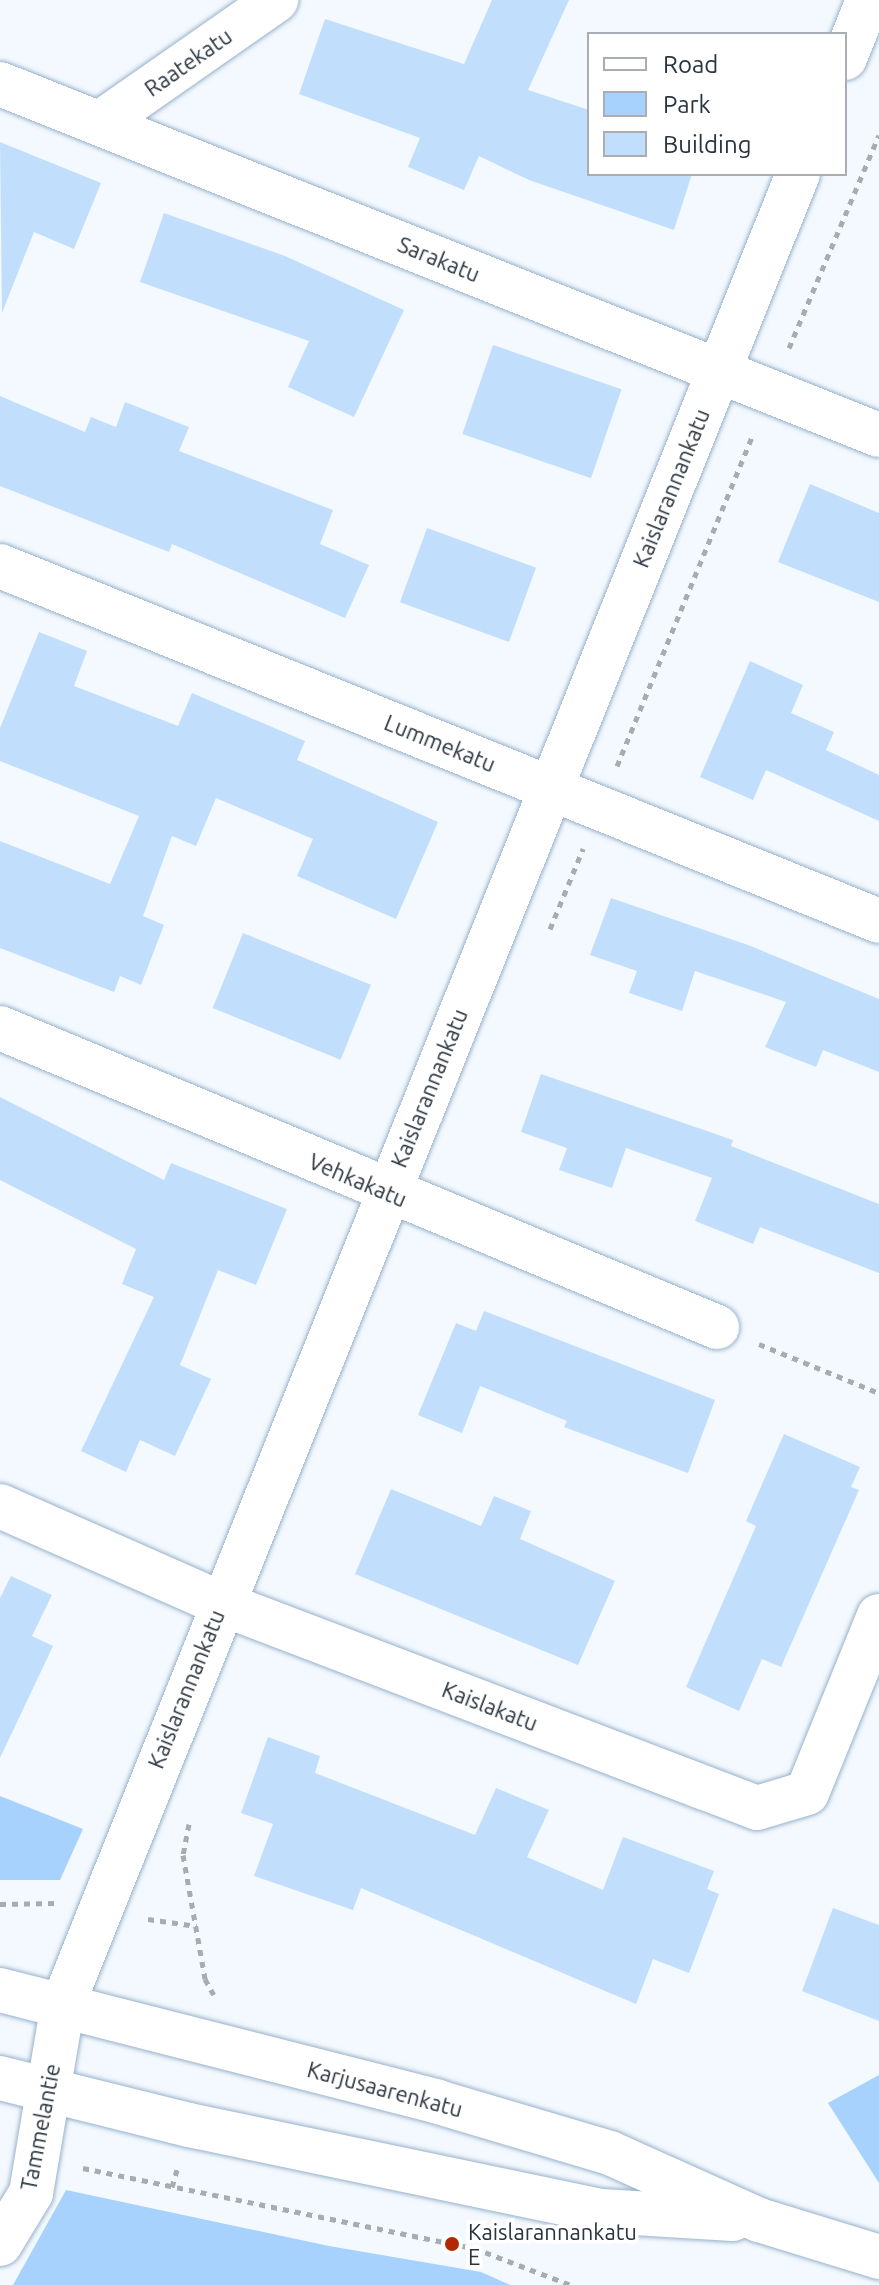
<!DOCTYPE html>
<style>
body{margin:0}
#map{position:relative;width:879px;height:2285px;overflow:hidden;background:#f3f9fe;font-family:Ubuntu,sans-serif}
div>[style]{position:absolute}
.green>*{inset:0;background:#a6d2fd}
.building>*{inset:0;background:#c1dffc;transform-origin:0 0}
.path>*{height:5px;margin-top:-2.5px;transform-origin:0;background:repeating-linear-gradient(90deg,#a5adb4 0 6px,transparent 0 12px)}
.roads{filter:drop-shadow(0 0 2px #98b1cb) drop-shadow(0 0 2px #98b1cb)}
.street>*{height:44px;margin:-22px;padding:0 22px;transform-origin:22px;border-radius:22px;background:#fff}
.secondary>*{height:44px;margin:-22px;padding:0 22px;transform-origin:22px;border-radius:22px;background:#fff}
.dots>*{width:22px;height:22px;translate:-50% -50%;box-sizing:border-box;border:4px solid #fff;border-radius:50%}
span{translate:-50% -50%;white-space:nowrap;text-align:center;line-height:1.15;-webkit-text-stroke:7px #fff;paint-order:stroke}
.street-label{font-size:22px;color:#2a343e}
.poi-label{font-size:22px;color:#2a343e}
.left{translate:0 -50%;text-align:left}
.legend{position:absolute;left:587px;top:32px;width:260px;height:144px;box-sizing:border-box;background:#fff;border:2px solid #aaaeb2;margin:0;padding:10px 14px;list-style:none;font-size:24px;color:#2a343e}
.legend li{display:flex;align-items:center;gap:16px;height:40px}
.legend b{width:40px;border:2px solid #aaaeb2}
</style>
<div id="map">
<div class="green">
<i style="clip-path:polygon(0 1796px,83px 1829px,60px 1880px,0 1880px)"></i>
<i style="clip-path:polygon(879px 2075px,879px 2183px,828px 2103px)"></i>
<i style="clip-path:polygon(66px 2190px,329px 2246px,481px 2272px,510px 2285px,13px 2285px)"></i>
</div>
<div class="building">
<i style="clip-path:polygon(492px 0,569px 0,528px 90px,589px 110px,589px 174px,692px 174px,674px 230px,529px 180px,479px 156px,464px 190px,408px 167px,420px 138px,299px 94px,325px 19px,464px 64px)"></i>
<i style="clip-path:polygon(0 142px,101px 183px,74px 249px,34px 232px,2px 313px)"></i>
<i style="clip-path:polygon(164px 213px,285px 256px,404px 310px,354px 417px,288px 387px,309px 341px,140px 282px)"></i>
<i style="left:493px;top:345px;width:136px;height:94px;rotate:19deg"></i>
<i style="clip-path:polygon(0 396px,85px 432px,91px 417px,116px 427px,125px 402px,189px 427px,179px 451px,333px 510px,320px 544px,369px 565px,345px 618px,172px 544px,169px 552px,0 486px)"></i>
<i style="clip-path:polygon(810px 484px,879px 513px,879px 602px,778px 562px)"></i>
<i style="left:427px;top:528px;width:116px;height:79px;rotate:20deg"></i>
<i style="clip-path:polygon(39px 632px,87px 651px,74px 686px,178px 726px,192px 693px,305px 741px,297px 760px,438px 822px,396px 919px,297px 876px,313px 839px,216px 798px,196px 846px,172px 836px,143px 916px,164px 925px,141px 985px,120px 976px,114px 992px,0 948px,0 841px,110px 884px,139px 816px,0 761px,0 728px)"></i>
<i style="clip-path:polygon(750px 661px,803px 685px,791px 713px,834px 732px,826px 750px,879px 775px,879px 821px,766px 770px,753px 800px,700px 777px)"></i>
<i style="clip-path:polygon(611px 898px,748px 945px,879px 999px,879px 1072px,823px 1050px,816px 1067px,765px 1047px,786px 1002px,695px 971px,682px 1011px,629px 993px,637px 971px,590px 955px)"></i>
<i style="left:243px;top:933px;width:138px;height:81px;rotate:22deg"></i>
<i style="clip-path:polygon(541px 1074px,733px 1140px,731px 1146px,879px 1204px,879px 1273px,760px 1227px,753px 1244px,695px 1221px,712px 1178px,626px 1148px,612px 1188px,559px 1170px,567px 1148px,521px 1132px)"></i>
<i style="clip-path:polygon(0 1097px,164px 1180px,171px 1163px,287px 1209px,256px 1285px,218px 1270px,180px 1365px,211px 1379px,175px 1456px,140px 1440px,126px 1472px,81px 1451px,154px 1297px,122px 1284px,136px 1249px,0 1180px)"></i>
<i style="clip-path:polygon(484px 1311px,715px 1400px,688px 1473px,564px 1427px,567px 1421px,480px 1386px,462px 1433px,418px 1415px,456px 1323px,476px 1331px)"></i>
<i style="clip-path:polygon(784px 1434px,860px 1467px,851px 1487px,859px 1490px,781px 1667px,762px 1659px,739px 1711px,686px 1687px,756px 1526px,746px 1521px)"></i>
<i style="clip-path:polygon(391px 1489px,481px 1526px,494px 1496px,531px 1511px,520px 1539px,615px 1581px,578px 1665px,355px 1574px)"></i>
<i style="clip-path:polygon(11px 1576px,52px 1595px,32px 1636px,53px 1646px,0 1758px,0 1598px)"></i>
<i style="clip-path:polygon(268px 1737px,320px 1756px,315px 1773px,475px 1835px,496px 1788px,549px 1810px,527px 1857px,603px 1890px,623px 1837px,714px 1871px,707px 1889px,719px 1894px,689px 1973px,653px 1959px,636px 2004px,361px 1888px,353px 1910px,254px 1876px,273px 1824px,241px 1813px)"></i>
<i style="clip-path:polygon(833px 1908px,879px 1925px,879px 2021px,802px 1991px)"></i>
</div>
<div class="path">
<i style="left:789px;top:348px;width:231px;rotate:-67.1deg"></i>
<i style="left:617px;top:766px;width:358px;rotate:-67.7deg"></i>
<i style="left:550px;top:929px;width:87px;rotate:-67.6deg"></i>
<i style="left:759px;top:1344px;width:130px;rotate:22.2deg"></i>
<i style="left:189px;top:1824px;width:32px;rotate:101deg"></i>
<i style="left:183px;top:1855px;width:126px;rotate:79.9deg"></i>
<i style="left:205px;top:1979px;width:21px;rotate:61deg"></i>
<i style="left:0;top:1904px;width:55px;rotate:-1deg"></i>
<i style="left:148px;top:1919px;width:49px;rotate:8.3deg"></i>
<i style="left:83px;top:2168px;width:399px;rotate:11.6deg"></i>
<i style="left:474px;top:2248px;width:104px;rotate:20.9deg"></i>
<i style="left:172px;top:2187px;width:19px;rotate:-74deg"></i>
</div>
<div class="roads">
<div class="street">
<i style="left:845px;top:58px;width:62px;rotate:-68.4deg"></i>
<i style="left:0;top:84px;width:946px;rotate:21.77deg"></i>
<i style="left:100px;top:123px;width:215px;rotate:-34.9deg"></i>
<i style="left:0;top:566px;width:948px;rotate:21.99deg"></i>
<i style="left:0;top:1028px;width:777px;rotate:22.64deg"></i>
<i style="left:0;top:1506px;width:240px;rotate:23.8deg"></i>
<i style="left:220px;top:1603px;width:575px;rotate:20.89deg"></i>
<i style="left:757px;top:1808px;width:52px;rotate:-16.7deg"></i>
<i style="left:807px;top:1793px;width:191px;rotate:-67.9deg"></i>
<i style="left:0;top:2244px;width:60px;rotate:-58.7deg"></i>
<i style="left:31px;top:2193px;width:192px;rotate:-80.4deg"></i>
<i style="left:63px;top:2004px;width:1972px;rotate:-68.12deg"></i>
</div>
<div class="secondary">
<i style="left:0;top:1990px;width:452px;rotate:14.3deg"></i>
<i style="left:438px;top:2102px;width:179px;rotate:16.5deg"></i>
<i style="left:610px;top:2153px;width:163px;rotate:24.2deg"></i>
<i style="left:759px;top:2220px;width:126px;rotate:17.1deg"></i>
<i style="left:0;top:2078px;width:195px;rotate:14deg"></i>
<i style="left:189px;top:2125px;width:422px;rotate:11.8deg"></i>
<i style="left:602px;top:2211px;width:131px;rotate:3.5deg"></i>
</div>
</div>
<div class="dots">
<i style="left:452px;top:2244px;background:#b32802"></i>
</div>
<div class="street-label">
<span style="left:188px;top:62px;rotate:-35deg">Raatekatu</span>
<span style="left:439px;top:259px;rotate:22deg">Sarakatu</span>
<span style="left:671px;top:488px;rotate:-68deg">Kaislarannankatu</span>
<span style="left:440px;top:743px;rotate:22deg">Lummekatu</span>
<span style="left:429px;top:1088px;rotate:-68deg">Kaislarannankatu</span>
<span style="left:358px;top:1180px;rotate:23deg">Vehkakatu</span>
<span style="left:186px;top:1689px;rotate:-68deg">Kaislarannankatu</span>
<span style="left:490px;top:1706px;rotate:21deg">Kaislakatu</span>
<span style="left:385px;top:2089px;rotate:15deg">Karjusaarenkatu</span>
<span style="left:40px;top:2127px;rotate:-79deg">Tammelantie</span>
</div>
<div class="poi-label">
<span class="left" style="left:468px;top:2244px">Kaislarannankatu<br>E</span>
</div>
<ul class="legend">
<li><b style="height:10px;background:#fff"></b>Road</li>
<li><b style="height:22px;background:#a6d2fd"></b>Park</li>
<li><b style="height:22px;background:#c1dffc"></b>Building</li>
</ul>
</div>
